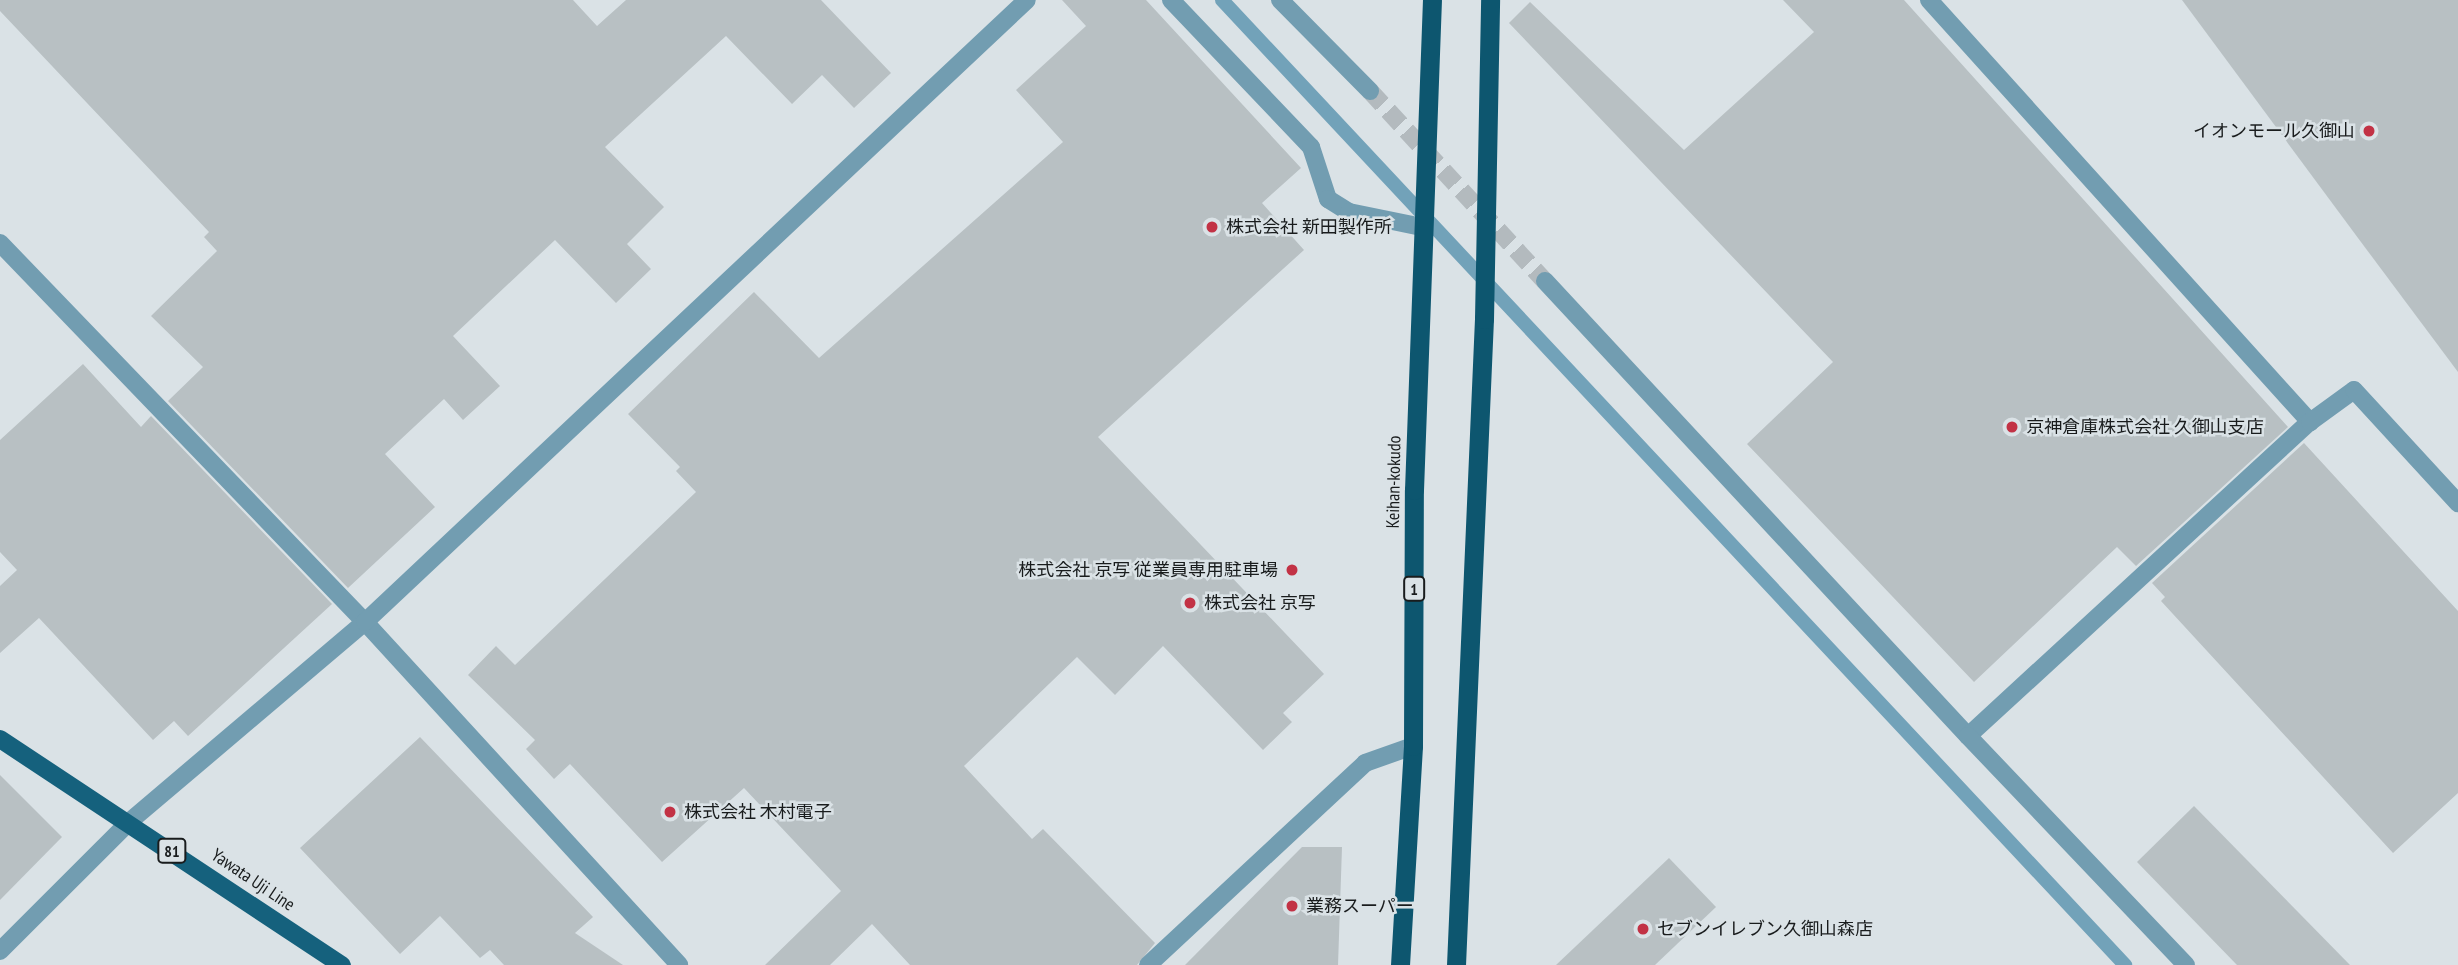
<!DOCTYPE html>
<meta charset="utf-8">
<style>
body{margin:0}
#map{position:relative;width:2458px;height:965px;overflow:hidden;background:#dae2e6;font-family:"PT Sans Narrow","Noto Sans JP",sans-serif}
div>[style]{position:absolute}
.stream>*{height:14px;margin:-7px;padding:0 7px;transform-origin:7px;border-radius:7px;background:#72a2b9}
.building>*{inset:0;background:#b8c0c3}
.minor-tunnel>*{height:18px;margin-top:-9px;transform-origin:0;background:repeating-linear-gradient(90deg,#b3babe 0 18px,transparent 0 27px)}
.minor>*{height:18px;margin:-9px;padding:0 9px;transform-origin:9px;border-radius:9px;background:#729db1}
.tertiary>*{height:18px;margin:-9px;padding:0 9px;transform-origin:9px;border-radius:9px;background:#729db1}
.primary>*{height:18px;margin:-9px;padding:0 9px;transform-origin:9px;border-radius:9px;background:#15617d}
.trunk>*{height:19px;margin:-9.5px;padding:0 9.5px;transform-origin:9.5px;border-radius:9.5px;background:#0d566f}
.dots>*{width:19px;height:19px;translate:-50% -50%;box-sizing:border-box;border:4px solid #dae2e6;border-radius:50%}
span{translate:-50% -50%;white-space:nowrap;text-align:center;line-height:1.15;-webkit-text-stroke:5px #dae2e6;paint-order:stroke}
.shield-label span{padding:2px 5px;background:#dae2e6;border:2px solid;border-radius:5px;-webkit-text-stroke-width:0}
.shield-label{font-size:16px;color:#191c1d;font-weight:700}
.poi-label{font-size:18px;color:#191c1d}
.right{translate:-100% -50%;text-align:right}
.left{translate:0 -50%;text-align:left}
.street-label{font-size:18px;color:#191c1d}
</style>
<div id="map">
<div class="stream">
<i style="left:1222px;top:0;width:1322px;rotate:46.9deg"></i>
</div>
<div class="building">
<i style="clip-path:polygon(0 0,573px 0,597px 26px,626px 0,821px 0,891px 73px,854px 108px,822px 75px,792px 104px,726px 36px,605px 147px,664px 207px,627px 244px,651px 269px,616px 303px,555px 240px,453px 336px,500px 386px,463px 420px,444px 399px,385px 454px,435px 507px,348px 588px,168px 401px,203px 367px,151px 316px,217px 251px,204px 237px,209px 232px,0 11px)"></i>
<i style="clip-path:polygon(1062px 0,1146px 0,1301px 168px,1262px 203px,1304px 250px,1098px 437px,1324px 674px,1283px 713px,1292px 722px,1263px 750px,1163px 646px,1115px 695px,1077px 657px,964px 766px,1032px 839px,1043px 829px,1155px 943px,1137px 965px,910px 965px,872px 924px,830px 965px,765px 965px,841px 891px,744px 788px,662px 862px,570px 764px,554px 779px,526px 749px,535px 740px,468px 675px,496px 646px,515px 665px,696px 492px,676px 471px,680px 467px,628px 414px,754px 292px,819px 358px,1063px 142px,1016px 90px,1086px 26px)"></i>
<i style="clip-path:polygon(1783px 0,1904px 0,2288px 427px,2136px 566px,2117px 547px,1974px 682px,1747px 444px,1833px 362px,1509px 23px,1530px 2px,1684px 150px,1814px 32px)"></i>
<i style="clip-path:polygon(2182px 0,2458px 0,2458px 372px,2358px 238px)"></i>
<i style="clip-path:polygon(83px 364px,141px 427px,151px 416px,332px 604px,188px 736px,174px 721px,153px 740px,39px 618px,0 653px,0 586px,17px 570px,0 552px,0 440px)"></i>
<i style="clip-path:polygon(2304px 443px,2458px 611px,2458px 793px,2393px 853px,2161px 601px,2165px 597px,2152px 583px)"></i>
<i style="clip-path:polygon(420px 737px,593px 917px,575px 933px,623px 965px,504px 965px,490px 950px,480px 958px,440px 916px,400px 954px,300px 848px)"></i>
<i style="clip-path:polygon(0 775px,62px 837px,0 900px)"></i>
<i style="clip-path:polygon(2194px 806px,2350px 965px,2237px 965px,2137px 862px)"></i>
<i style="clip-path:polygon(1302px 847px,1342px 847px,1338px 965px,1185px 965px)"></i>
<i style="clip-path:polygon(1669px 858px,1716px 907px,1655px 965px,1556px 965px)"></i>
</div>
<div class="minor-tunnel">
<i style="left:1370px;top:91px;width:258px;rotate:47.4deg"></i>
</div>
<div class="minor">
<i style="left:1171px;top:0;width:203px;rotate:46.4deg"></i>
<i style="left:1311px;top:147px;width:55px;rotate:71.9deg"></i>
<i style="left:1328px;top:199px;width:25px;rotate:32deg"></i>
<i style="left:1349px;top:212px;width:75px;rotate:11.6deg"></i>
<i style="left:1280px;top:0;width:128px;rotate:45.3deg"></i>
<i style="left:1929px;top:0;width:569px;rotate:47.92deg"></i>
<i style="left:0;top:243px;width:526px;rotate:46.08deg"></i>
<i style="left:365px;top:622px;width:465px;rotate:47.5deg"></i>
<i style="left:1545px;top:281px;width:621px;rotate:47.09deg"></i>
<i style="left:1968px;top:736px;width:464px;rotate:-42.6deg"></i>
<i style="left:2310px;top:422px;width:54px;rotate:-36deg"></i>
<i style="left:0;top:951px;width:182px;rotate:-45deg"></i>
<i style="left:129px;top:822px;width:309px;rotate:-40.3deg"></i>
<i style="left:365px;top:622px;width:908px;rotate:-43.22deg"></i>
<i style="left:1148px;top:965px;width:296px;rotate:-42.9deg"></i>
<i style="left:1365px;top:763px;width:51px;rotate:-19.5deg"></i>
</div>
<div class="tertiary">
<i style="left:2354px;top:390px;width:154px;rotate:47.4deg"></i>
<i style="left:1968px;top:736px;width:316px;rotate:46.4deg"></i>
</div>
<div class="primary">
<i style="left:0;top:739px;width:410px;rotate:33.5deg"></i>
</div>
<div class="trunk">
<i style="left:1400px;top:965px;width:219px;rotate:-86.6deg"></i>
<i style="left:1413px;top:746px;width:256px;rotate:-89.8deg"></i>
<i style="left:1414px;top:490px;width:490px;rotate:-87.9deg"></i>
<i style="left:1456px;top:965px;width:647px;rotate:-87.52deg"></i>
<i style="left:1484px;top:319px;width:319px;rotate:-88.9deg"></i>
</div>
<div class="dots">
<i style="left:2369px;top:131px;background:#c23245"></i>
<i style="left:1212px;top:227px;background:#c23245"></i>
<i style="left:2012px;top:427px;background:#c23245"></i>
<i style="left:1292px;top:570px;background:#c23245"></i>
<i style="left:1190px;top:603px;background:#c23245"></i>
<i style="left:670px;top:812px;background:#c23245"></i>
<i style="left:1292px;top:906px;background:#c23245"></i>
<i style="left:1643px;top:929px;background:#c23245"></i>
</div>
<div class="shield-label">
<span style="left:1414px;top:589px">1</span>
<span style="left:172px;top:851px">81</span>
</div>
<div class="poi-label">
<span class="right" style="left:2355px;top:131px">イオンモール久御山</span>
<span class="left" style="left:1226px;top:227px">株式会社 新田製作所</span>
<span class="left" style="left:2026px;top:427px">京神倉庫株式会社 久御山支店</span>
<span class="right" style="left:1278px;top:570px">株式会社 京写 従業員専用駐車場</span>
<span class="left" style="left:1204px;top:603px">株式会社 京写</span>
<span class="left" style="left:684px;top:812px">株式会社 木村電子</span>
<span class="left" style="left:1306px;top:906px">業務スーパー</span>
<span class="left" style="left:1657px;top:929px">セブンイレブン久御山森店</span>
</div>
<div class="street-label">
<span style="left:1394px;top:482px;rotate:-89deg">Keihan-kokudo</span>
<span style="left:253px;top:880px;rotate:34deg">Yawata Uji Line</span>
</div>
</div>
